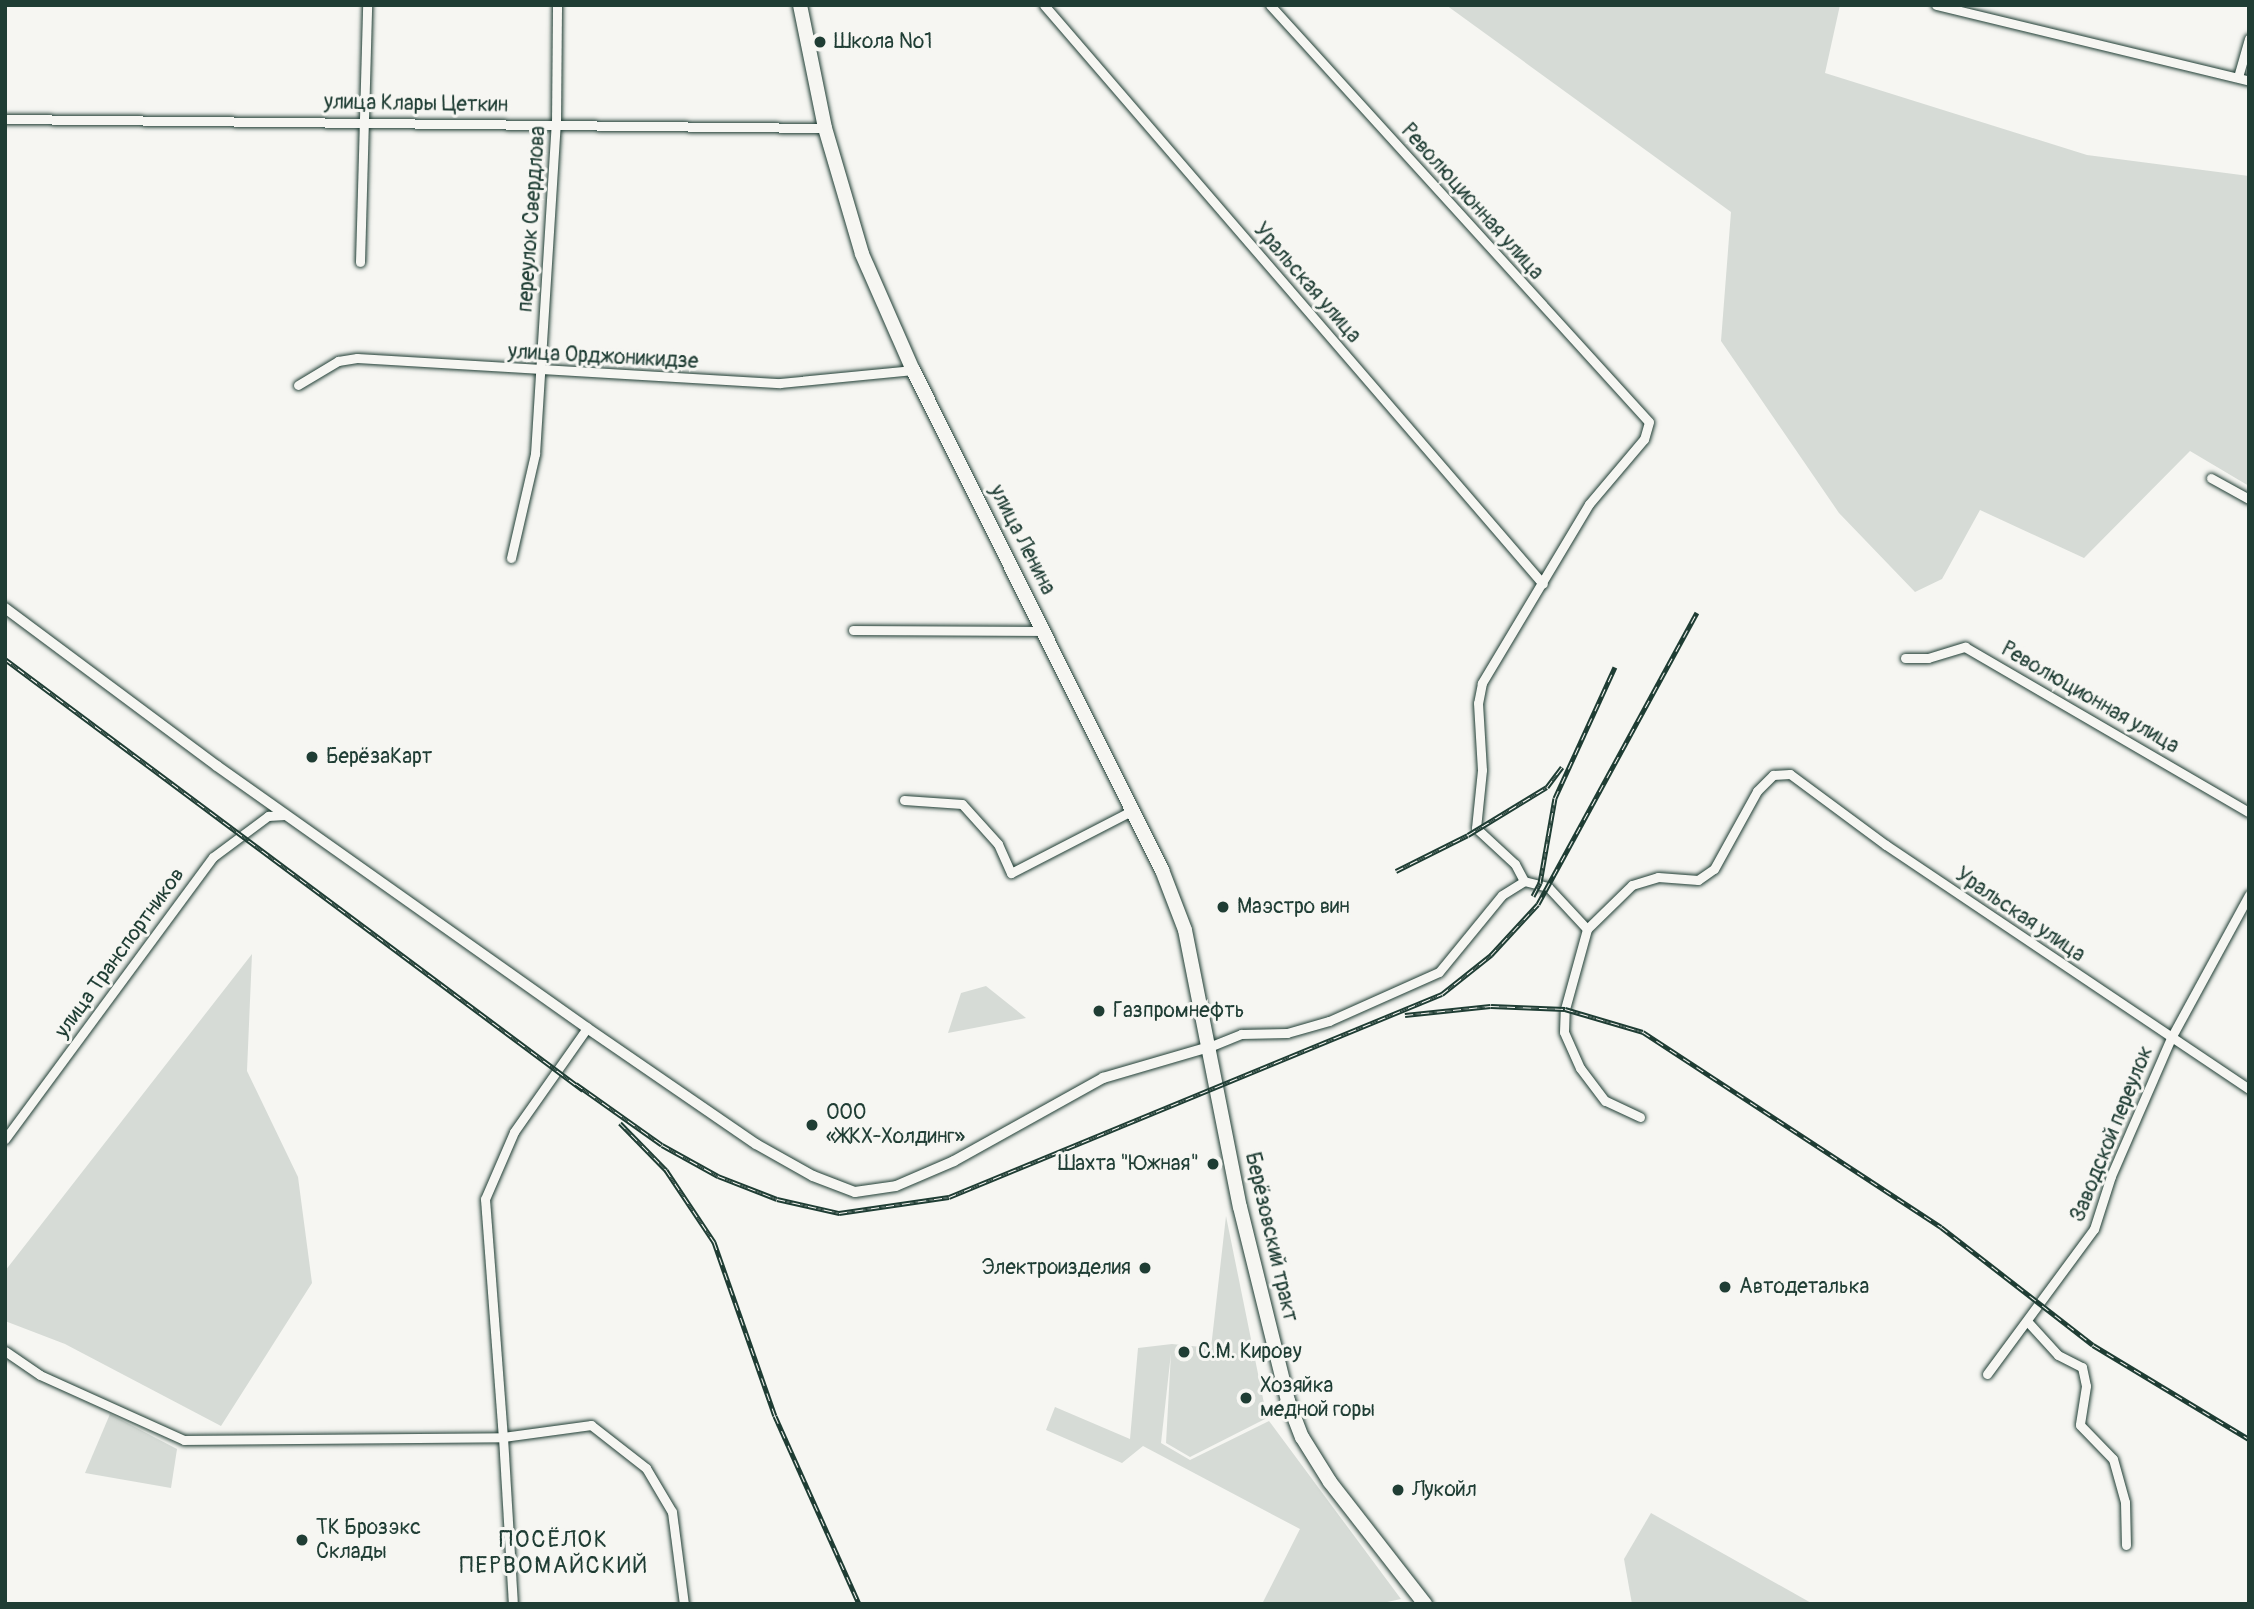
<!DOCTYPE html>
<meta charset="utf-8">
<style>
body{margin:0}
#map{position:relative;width:2254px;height:1609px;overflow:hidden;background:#f6f6f2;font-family:Pangolin,sans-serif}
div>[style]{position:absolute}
.green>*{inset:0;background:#d6dbd6}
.roads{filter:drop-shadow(0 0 2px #1f3d34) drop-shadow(0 0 2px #1f3d34)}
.minor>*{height:9px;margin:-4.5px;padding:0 4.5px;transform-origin:4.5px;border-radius:4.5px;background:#f6f6f2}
.tertiary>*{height:10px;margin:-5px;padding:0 5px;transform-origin:5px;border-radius:5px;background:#f6f6f2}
.primary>*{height:14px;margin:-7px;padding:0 7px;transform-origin:7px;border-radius:7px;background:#f6f6f2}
.rail>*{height:5px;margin-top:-2.5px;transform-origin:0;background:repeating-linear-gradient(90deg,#f6f6f2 0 8px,#1f3d34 0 16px);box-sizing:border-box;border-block:2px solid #1f3d34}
.dots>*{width:19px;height:19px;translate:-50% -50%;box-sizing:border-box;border:4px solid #f6f6f2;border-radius:50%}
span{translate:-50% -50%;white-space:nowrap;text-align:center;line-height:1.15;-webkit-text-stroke:6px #f6f6f2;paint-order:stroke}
.poi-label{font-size:21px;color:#1f3d34}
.left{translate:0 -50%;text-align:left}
.right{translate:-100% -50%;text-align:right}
.street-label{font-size:21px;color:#1f3d34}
.neighbourhood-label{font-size:23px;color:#1f3d34;letter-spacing:2px}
.frame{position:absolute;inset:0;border:7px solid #1f3d34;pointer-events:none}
</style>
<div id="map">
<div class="green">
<i style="clip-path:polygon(1446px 5px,1840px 5px,1825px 73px,2087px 155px,2249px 176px,2249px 486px,2190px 451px,2084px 558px,1980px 510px,1942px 579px,1915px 592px,1839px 513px,1721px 341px,1731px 212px)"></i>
<i style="clip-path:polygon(252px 954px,247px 1071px,298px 1177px,312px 1283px,221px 1426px,65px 1344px,5px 1321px,5px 1271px)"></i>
<i style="clip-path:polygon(986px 986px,1026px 1018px,948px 1033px,961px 993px)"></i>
<i style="clip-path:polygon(1226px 1216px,1267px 1418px,1190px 1457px,1166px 1443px,1171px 1353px,1161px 1443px,1190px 1460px,1269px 1421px,1401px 1599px,1378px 1604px,1262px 1604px,1300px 1529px,1143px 1446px,1122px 1463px,1046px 1430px,1055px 1407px,1130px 1439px,1138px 1348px,1172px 1344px,1211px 1348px)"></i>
<i style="clip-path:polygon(110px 1414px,177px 1449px,171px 1488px,85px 1473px)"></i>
<i style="clip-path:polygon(1651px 1513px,1813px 1604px,1632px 1604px,1624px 1559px)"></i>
</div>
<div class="roads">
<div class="minor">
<i style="left:1044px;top:5px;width:764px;rotate:49.24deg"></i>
<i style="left:1270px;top:5px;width:563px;rotate:47.73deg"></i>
<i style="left:1649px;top:422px;width:18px;rotate:106deg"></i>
<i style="left:1644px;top:439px;width:85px;rotate:130.2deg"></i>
<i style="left:1589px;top:504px;width:209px;rotate:120.9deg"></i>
<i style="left:1482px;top:683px;width:20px;rotate:101deg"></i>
<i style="left:1478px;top:703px;width:67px;rotate:86.6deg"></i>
<i style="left:1482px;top:770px;width:58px;rotate:95.9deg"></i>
<i style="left:1476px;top:828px;width:53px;rotate:42.7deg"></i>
<i style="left:1515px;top:864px;width:19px;rotate:62deg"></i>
<i style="left:1936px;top:5px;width:322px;rotate:13.6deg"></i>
<i style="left:2238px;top:77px;width:40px;rotate:-74deg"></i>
<i style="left:5px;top:119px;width:820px;rotate:0.63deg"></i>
<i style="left:360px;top:262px;width:257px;rotate:-88.4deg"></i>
<i style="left:298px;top:385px;width:47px;rotate:-31deg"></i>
<i style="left:338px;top:361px;width:19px;rotate:-9deg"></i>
<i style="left:357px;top:358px;width:424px;rotate:3.4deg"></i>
<i style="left:780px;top:383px;width:134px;rotate:-5.6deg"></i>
<i style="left:2211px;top:478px;width:43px;rotate:28.9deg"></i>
<i style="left:511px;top:558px;width:107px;rotate:-77deg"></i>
<i style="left:535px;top:454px;width:332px;rotate:-86.4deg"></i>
<i style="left:556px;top:123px;width:118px;rotate:-89.5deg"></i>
<i style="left:853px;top:630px;width:191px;rotate:0.3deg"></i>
<i style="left:1905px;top:658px;width:23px"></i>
<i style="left:1928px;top:658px;width:39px;rotate:-17deg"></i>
<i style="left:1965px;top:647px;width:328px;rotate:30.2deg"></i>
<i style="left:904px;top:800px;width:58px;rotate:3.9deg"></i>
<i style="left:962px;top:804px;width:54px;rotate:48deg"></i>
<i style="left:998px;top:844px;width:32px;rotate:66deg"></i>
<i style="left:1011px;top:873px;width:137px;rotate:-27.3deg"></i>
<i style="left:587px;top:1028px;width:127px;rotate:125.1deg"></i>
<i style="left:514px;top:1132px;width:73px;rotate:113.4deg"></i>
<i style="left:485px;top:1199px;width:239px;rotate:85.7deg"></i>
<i style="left:503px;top:1437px;width:89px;rotate:-7.8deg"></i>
<i style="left:591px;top:1425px;width:70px;rotate:38deg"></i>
<i style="left:646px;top:1468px;width:51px;rotate:59.4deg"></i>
<i style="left:672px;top:1512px;width:93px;rotate:82.6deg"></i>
<i style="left:1209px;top:1047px;width:35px;rotate:-22deg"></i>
<i style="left:1241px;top:1034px;width:46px;rotate:-1.2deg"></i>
<i style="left:1287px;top:1033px;width:44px;rotate:-15.9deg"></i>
<i style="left:1329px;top:1021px;width:120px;rotate:-24deg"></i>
<i style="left:1439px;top:972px;width:99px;rotate:-50.7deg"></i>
<i style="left:1502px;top:895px;width:26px;rotate:-32deg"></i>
<i style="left:1524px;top:881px;width:25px;rotate:14deg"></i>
<i style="left:1548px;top:887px;width:57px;rotate:47.1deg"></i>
<i style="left:1640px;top:1117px;width:38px;rotate:-155deg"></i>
<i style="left:1605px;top:1101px;width:41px;rotate:-127.1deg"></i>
<i style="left:1580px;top:1068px;width:39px;rotate:-114deg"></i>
<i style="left:1564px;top:1032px;width:23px;rotate:-88deg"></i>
<i style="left:1565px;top:1009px;width:83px;rotate:-74.6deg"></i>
<i style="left:1587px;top:929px;width:63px;rotate:-44.4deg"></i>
<i style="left:1632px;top:885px;width:27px;rotate:-17deg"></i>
<i style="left:1658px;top:877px;width:40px;rotate:4.3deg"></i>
<i style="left:1698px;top:880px;width:19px;rotate:-35deg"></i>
<i style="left:1714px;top:869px;width:89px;rotate:-61.1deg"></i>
<i style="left:1757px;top:791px;width:23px;rotate:-45deg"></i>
<i style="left:1773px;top:775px;width:17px;rotate:-3deg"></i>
<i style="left:1790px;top:774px;width:119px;rotate:36.5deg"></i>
<i style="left:1886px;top:845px;width:437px;rotate:33.9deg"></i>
<i style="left:5px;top:1139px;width:350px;rotate:-53.6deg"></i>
<i style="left:213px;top:857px;width:69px;rotate:-36.7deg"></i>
<i style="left:268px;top:816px;width:17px;rotate:-3deg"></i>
<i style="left:2027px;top:1321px;width:46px;rotate:47.6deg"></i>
<i style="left:2058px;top:1355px;width:27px;rotate:27deg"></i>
<i style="left:2082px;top:1367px;width:19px;rotate:78deg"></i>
<i style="left:2086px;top:1386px;width:39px;rotate:99deg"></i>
<i style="left:2080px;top:1425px;width:47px;rotate:45.9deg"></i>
<i style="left:2113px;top:1459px;width:45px;rotate:74.4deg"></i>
<i style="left:2125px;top:1502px;width:43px;rotate:88.7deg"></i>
<i style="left:5px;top:1351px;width:42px;rotate:34.4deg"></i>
<i style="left:40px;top:1375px;width:158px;rotate:24.3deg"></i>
<i style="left:184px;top:1440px;width:319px;rotate:-0.5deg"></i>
<i style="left:503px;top:1437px;width:167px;rotate:86.6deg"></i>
<i style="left:1987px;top:1374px;width:180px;rotate:-53.6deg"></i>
<i style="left:2094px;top:1229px;width:56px;rotate:-72.2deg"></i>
<i style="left:2111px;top:1176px;width:150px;rotate:-66.5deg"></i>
<i style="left:2171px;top:1038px;width:163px;rotate:-61.4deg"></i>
</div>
<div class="tertiary">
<i style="left:5px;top:608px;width:264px;rotate:36.7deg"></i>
<i style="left:217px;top:766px;width:453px;rotate:35.3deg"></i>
<i style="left:587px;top:1028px;width:205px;rotate:34.5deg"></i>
<i style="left:756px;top:1144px;width:65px;rotate:29.3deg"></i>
<i style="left:813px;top:1176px;width:45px;rotate:20.9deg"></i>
<i style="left:855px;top:1192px;width:41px;rotate:-8.3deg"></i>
<i style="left:896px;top:1186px;width:63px;rotate:-23.3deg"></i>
<i style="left:954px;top:1161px;width:171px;rotate:-29.1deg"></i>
<i style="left:1103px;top:1078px;width:110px;rotate:-16.3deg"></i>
</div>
<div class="primary">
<i style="left:800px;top:5px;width:126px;rotate:78.5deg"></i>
<i style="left:825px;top:128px;width:131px;rotate:73.6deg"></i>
<i style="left:862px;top:254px;width:127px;rotate:66.3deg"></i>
<i style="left:913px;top:370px;width:559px;rotate:63.53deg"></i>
<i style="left:1162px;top:870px;width:64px;rotate:69deg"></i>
<i style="left:1185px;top:930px;width:282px;rotate:78.8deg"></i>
<i style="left:1240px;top:1207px;width:200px;rotate:76.1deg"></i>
<i style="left:1288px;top:1401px;width:39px;rotate:69deg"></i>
<i style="left:1302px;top:1437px;width:53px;rotate:58.1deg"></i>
<i style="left:1330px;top:1482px;width:155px;rotate:52.1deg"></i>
</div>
</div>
<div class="rail">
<i style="left:5px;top:659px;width:721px;rotate:36.71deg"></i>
<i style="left:1396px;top:871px;width:80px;rotate:-26.6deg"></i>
<i style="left:1468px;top:835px;width:92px;rotate:-31.3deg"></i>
<i style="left:1547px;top:787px;width:25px;rotate:-53deg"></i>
<i style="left:1533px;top:896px;width:15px;rotate:-62deg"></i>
<i style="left:1540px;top:883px;width:86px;rotate:-80deg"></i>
<i style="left:1555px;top:798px;width:144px;rotate:-65.4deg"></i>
<i style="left:1405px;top:1015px;width:86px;rotate:-6deg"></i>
<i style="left:1491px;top:1006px;width:74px;rotate:2.3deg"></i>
<i style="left:1565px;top:1009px;width:81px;rotate:16.4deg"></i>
<i style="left:1643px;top:1032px;width:356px;rotate:33.2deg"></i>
<i style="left:1941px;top:1227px;width:192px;rotate:37.8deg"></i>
<i style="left:2093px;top:1345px;width:182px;rotate:31.1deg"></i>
<i style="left:576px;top:1084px;width:105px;rotate:35.3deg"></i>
<i style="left:662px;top:1145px;width:64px;rotate:29deg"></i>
<i style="left:718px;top:1176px;width:63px;rotate:21.3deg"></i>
<i style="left:777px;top:1199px;width:64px;rotate:12.7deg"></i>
<i style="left:839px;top:1213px;width:111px;rotate:-8.3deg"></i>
<i style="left:949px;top:1197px;width:533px;rotate:-22.38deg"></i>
<i style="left:1442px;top:994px;width:63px;rotate:-38.5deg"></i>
<i style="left:1491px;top:955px;width:69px;rotate:-47.3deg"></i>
<i style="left:1538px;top:904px;width:332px;rotate:-61.4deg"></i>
<i style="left:620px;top:1123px;width:66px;rotate:45.6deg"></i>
<i style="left:666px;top:1170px;width:87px;rotate:56.3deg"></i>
<i style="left:714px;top:1242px;width:184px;rotate:70.7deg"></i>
<i style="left:775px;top:1416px;width:206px;rotate:65.9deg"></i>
</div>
<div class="dots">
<i style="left:820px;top:42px;background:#1f3d34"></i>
<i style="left:312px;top:757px;background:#1f3d34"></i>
<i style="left:1223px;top:907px;background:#1f3d34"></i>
<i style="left:1099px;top:1011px;background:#1f3d34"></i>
<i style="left:812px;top:1125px;background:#1f3d34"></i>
<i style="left:1213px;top:1164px;background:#1f3d34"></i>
<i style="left:1145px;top:1268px;background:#1f3d34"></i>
<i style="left:1725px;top:1287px;background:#1f3d34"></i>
<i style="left:1184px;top:1352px;background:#1f3d34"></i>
<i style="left:1246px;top:1398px;background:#1f3d34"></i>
<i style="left:1398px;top:1490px;background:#1f3d34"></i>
<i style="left:302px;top:1540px;background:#1f3d34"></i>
</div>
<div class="poi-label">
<span class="left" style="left:834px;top:42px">Школа №1</span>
<span class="left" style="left:326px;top:757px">БерёзаКарт</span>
<span class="left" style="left:1237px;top:907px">Маэстро вин</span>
<span class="left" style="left:1113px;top:1011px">Газпромнефть</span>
<span class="left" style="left:826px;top:1125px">ООО<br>«ЖКХ-Холдинг»</span>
<span class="right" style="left:1199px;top:1164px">Шахта "Южная"</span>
<span class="right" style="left:1131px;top:1268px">Электроизделия</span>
<span class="left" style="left:1739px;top:1287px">Автодеталька</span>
<span class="left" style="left:1198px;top:1352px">С.М. Кирову</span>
<span class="left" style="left:1260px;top:1398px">Хозяйка<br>медной горы</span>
<span class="left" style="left:1412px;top:1490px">Лукойл</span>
<span class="left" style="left:316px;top:1540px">ТК Брозэкс<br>Склады</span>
</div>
<div class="street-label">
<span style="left:416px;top:104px;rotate:1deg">улица Клары Цеткин</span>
<span style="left:1472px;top:202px;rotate:48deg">Революционная улица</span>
<span style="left:532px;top:219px;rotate:-86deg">переулок Свердлова</span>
<span style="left:1307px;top:283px;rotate:49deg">Уральская улица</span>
<span style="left:603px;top:357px;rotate:3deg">улица Орджоникидзе</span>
<span style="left:1022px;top:540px;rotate:63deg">улица Ленина</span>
<span style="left:2090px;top:698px;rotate:30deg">Революционная улица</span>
<span style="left:2020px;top:915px;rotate:34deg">Уральская улица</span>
<span style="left:120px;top:953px;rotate:-54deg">улица Транспортников</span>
<span style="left:2112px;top:1134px;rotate:-68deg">Заводской переулок</span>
<span style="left:1271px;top:1237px;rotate:77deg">Берёзовский тракт</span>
</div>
<div class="neighbourhood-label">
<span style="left:554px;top:1553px">ПОСЁЛОК<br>ПЕРВОМАЙСКИЙ</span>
</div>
<div class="frame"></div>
</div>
